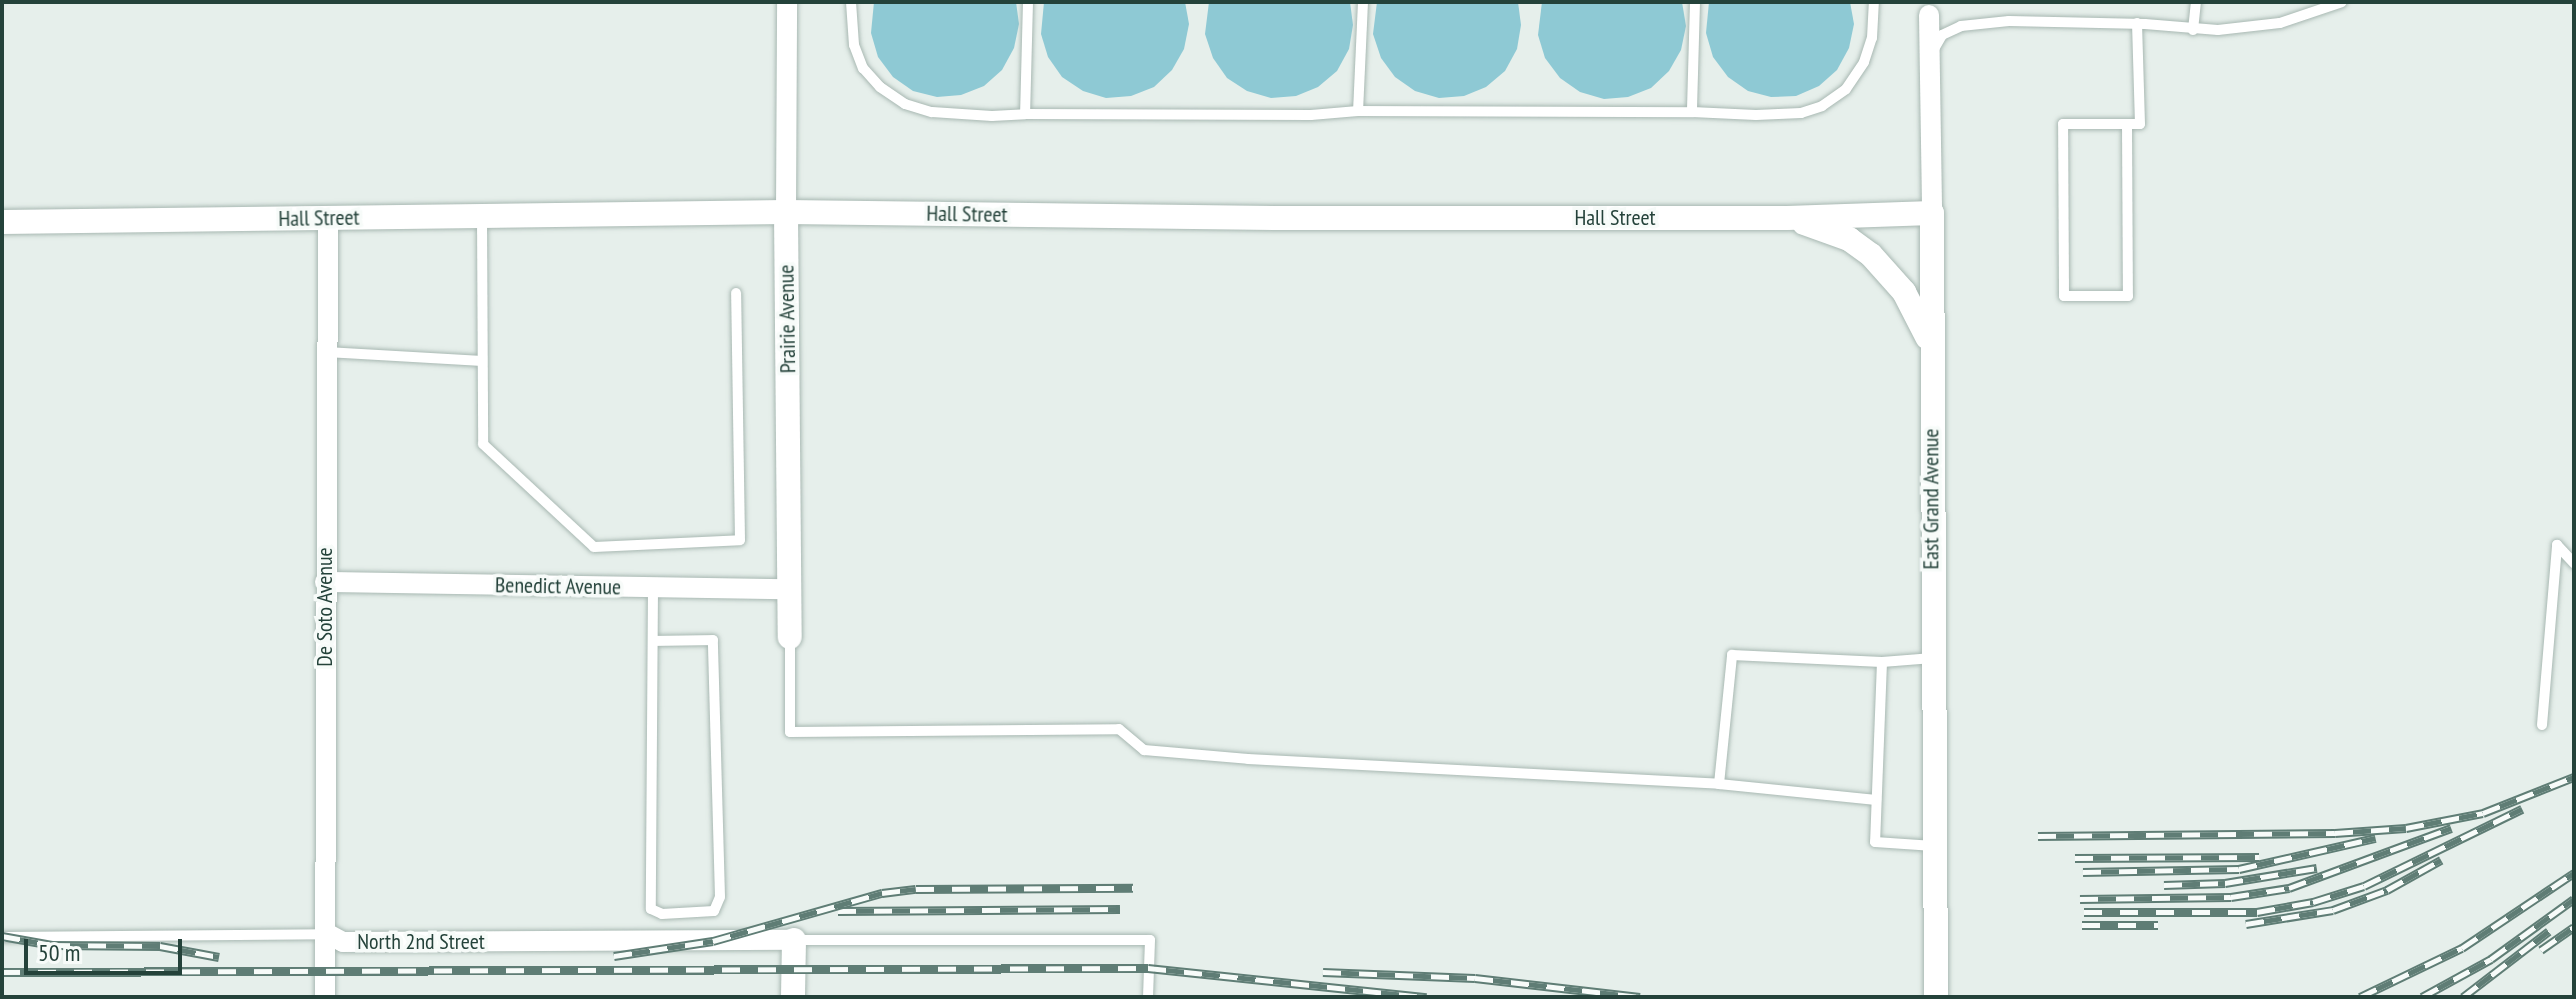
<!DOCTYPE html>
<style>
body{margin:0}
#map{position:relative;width:2576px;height:999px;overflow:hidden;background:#e6efeb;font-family:"PT Sans Narrow",sans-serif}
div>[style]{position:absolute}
.water>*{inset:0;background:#8ec9d4}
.roads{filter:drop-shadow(0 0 2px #a8b8b2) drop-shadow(0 0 2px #a8b8b2)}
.service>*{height:10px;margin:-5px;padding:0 5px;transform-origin:5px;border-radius:5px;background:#fff}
.minor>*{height:20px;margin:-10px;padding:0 10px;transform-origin:10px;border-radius:10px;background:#fff}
.tertiary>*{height:24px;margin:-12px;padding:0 12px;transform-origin:12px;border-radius:12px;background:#fff}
.secondary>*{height:24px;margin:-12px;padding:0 12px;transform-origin:12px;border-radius:12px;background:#fff}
.rail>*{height:9px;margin-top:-4.5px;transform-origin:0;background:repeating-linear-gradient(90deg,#f7fbf9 0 18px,#5f7d75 0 36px);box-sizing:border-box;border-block:2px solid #5f7d75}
span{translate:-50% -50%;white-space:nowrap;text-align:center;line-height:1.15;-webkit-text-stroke:7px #f7fbf9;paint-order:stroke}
.street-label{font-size:22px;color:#24423a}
.frame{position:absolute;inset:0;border:4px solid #24423a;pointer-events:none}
.scale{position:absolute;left:24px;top:939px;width:158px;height:36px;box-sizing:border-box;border:4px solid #24423a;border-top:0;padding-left:10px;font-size:24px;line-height:28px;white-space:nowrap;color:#24423a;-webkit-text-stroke:6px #f7fbf9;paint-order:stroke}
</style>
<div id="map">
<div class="water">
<i style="clip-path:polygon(874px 2px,1016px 2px,1019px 24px,1014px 48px,1002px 70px,984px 86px,961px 95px,937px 97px,913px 91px,893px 77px,878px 57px,871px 33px)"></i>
<i style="clip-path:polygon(1044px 2px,1185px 2px,1189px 24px,1184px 49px,1172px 70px,1154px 87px,1131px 96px,1106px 98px,1083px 91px,1062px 77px,1048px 57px,1041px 34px)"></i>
<i style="clip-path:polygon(1209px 2px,1350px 2px,1353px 25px,1349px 49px,1337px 71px,1318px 87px,1296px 96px,1271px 98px,1247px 91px,1227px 78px,1213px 58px,1205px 34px)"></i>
<i style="clip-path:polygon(1377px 2px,1518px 2px,1521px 25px,1517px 49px,1505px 71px,1486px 87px,1464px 96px,1439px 98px,1415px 91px,1395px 77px,1381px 58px,1373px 34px)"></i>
<i style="clip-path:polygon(1542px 2px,1682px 2px,1686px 26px,1681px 50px,1669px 71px,1651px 88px,1628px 97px,1604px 99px,1580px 92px,1560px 78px,1545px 58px,1538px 35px)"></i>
<i style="clip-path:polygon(1709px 2px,1850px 2px,1854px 24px,1849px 48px,1837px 70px,1819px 86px,1796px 96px,1771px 97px,1748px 91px,1728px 77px,1713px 57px,1706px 33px)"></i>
</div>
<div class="roads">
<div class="service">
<i style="left:851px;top:2px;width:43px;rotate:86deg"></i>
<i style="left:854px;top:45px;width:25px;rotate:69deg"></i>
<i style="left:863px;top:68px;width:25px;rotate:48deg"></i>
<i style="left:880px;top:87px;width:30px;rotate:34deg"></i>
<i style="left:905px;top:104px;width:28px;rotate:17deg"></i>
<i style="left:932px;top:112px;width:60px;rotate:3.8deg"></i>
<i style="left:992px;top:116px;width:33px;rotate:-3deg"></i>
<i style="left:1028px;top:2px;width:112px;rotate:91.5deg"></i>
<i style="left:1025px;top:114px;width:286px;rotate:0.2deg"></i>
<i style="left:1311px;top:115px;width:47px;rotate:-4.9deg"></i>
<i style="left:1363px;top:2px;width:109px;rotate:92.6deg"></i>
<i style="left:1358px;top:111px;width:334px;rotate:0.2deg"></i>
<i style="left:1695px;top:2px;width:110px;rotate:91.6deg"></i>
<i style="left:1692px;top:112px;width:64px;rotate:2.7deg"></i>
<i style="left:1756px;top:115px;width:45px;rotate:-2.5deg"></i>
<i style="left:1801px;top:113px;width:22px;rotate:-18deg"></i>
<i style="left:1822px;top:106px;width:29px;rotate:-35deg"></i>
<i style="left:1846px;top:89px;width:32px;rotate:-56deg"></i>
<i style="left:1864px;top:62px;width:25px;rotate:-72deg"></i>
<i style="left:1872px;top:38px;width:36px;rotate:-87deg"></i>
<i style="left:2193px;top:30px;width:28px;rotate:-84deg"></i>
<i style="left:1934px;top:49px;width:16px;rotate:-60deg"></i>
<i style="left:1942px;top:35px;width:21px;rotate:-25deg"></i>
<i style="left:1961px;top:26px;width:48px;rotate:-5.9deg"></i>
<i style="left:2009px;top:21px;width:136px;rotate:1.3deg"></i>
<i style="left:2145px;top:24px;width:73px;rotate:4.7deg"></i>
<i style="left:2218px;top:30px;width:62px;rotate:-6.4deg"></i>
<i style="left:2280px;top:23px;width:65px;rotate:-18.7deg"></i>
<i style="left:2127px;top:124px;width:172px;rotate:89.7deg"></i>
<i style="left:2128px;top:296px;width:64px;rotate:180deg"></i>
<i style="left:2064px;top:296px;width:172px;rotate:-90.3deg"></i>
<i style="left:2063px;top:124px;width:77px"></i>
<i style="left:2140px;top:124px;width:101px;rotate:-91.7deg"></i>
<i style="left:482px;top:216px;width:228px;rotate:89.7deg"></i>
<i style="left:483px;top:444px;width:151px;rotate:42.9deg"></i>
<i style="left:594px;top:547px;width:146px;rotate:-2.7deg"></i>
<i style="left:740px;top:540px;width:247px;rotate:-90.9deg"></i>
<i style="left:327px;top:352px;width:155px;rotate:3.3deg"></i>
<i style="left:653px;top:588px;width:321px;rotate:90.4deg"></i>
<i style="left:651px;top:909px;width:12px;rotate:24deg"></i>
<i style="left:662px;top:914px;width:52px;rotate:-3.3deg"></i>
<i style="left:714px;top:911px;width:15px;rotate:-67deg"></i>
<i style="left:720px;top:897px;width:257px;rotate:-91.6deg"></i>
<i style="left:713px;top:640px;width:58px;rotate:179deg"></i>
<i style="left:790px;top:638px;width:94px;rotate:90deg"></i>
<i style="left:790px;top:732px;width:329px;rotate:-0.5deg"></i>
<i style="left:1119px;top:729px;width:33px;rotate:40deg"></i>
<i style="left:1144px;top:750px;width:104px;rotate:4.9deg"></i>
<i style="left:1248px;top:759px;width:472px;rotate:3deg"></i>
<i style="left:1719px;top:784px;width:130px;rotate:-84.2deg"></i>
<i style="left:1732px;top:655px;width:150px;rotate:2.7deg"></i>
<i style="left:1882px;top:662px;width:51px;rotate:-4.5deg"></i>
<i style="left:1882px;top:662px;width:180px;rotate:92.2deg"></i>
<i style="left:1875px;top:842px;width:59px;rotate:3.9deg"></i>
<i style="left:2542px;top:725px;width:181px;rotate:-85.2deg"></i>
<i style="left:2557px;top:545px;width:25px;rotate:47deg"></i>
<i style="left:1719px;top:784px;width:158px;rotate:5.8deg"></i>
<i style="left:2px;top:937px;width:324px;rotate:-0.5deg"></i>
<i style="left:794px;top:940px;width:356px"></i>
<i style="left:1150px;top:940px;width:57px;rotate:92deg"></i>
</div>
<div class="minor">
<i style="left:1929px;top:15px;width:198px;rotate:89.1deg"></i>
<i style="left:786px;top:212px;width:210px;rotate:-89.7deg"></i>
<i style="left:325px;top:582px;width:466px;rotate:0.9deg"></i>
<i style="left:328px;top:934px;width:17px;rotate:28deg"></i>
<i style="left:343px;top:942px;width:451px;rotate:-0.3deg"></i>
<i style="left:325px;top:997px;width:780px;rotate:-89.78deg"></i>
</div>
<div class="tertiary">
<i style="left:786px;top:212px;width:425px;rotate:89.5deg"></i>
<i style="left:793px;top:997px;width:57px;rotate:-89deg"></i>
</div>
<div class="secondary">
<i style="left:2px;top:222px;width:784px;rotate:-0.73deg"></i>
<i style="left:786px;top:212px;width:488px;rotate:0.7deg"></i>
<i style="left:1274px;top:218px;width:513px"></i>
<i style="left:1787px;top:218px;width:145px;rotate:-2deg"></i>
<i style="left:1932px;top:213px;width:784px;rotate:89.71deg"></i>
<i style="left:1804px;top:223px;width:48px;rotate:19.6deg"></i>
<i style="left:1849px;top:239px;width:27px;rotate:36deg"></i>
<i style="left:1871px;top:255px;width:50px;rotate:48.3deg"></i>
<i style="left:1904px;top:292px;width:51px;rotate:62.9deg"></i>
</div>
</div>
<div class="rail">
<i style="left:2038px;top:836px;width:297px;rotate:-0.6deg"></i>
<i style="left:2335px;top:833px;width:71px;rotate:-4deg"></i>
<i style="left:2406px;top:828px;width:78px;rotate:-11deg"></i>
<i style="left:2483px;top:813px;width:98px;rotate:-21.6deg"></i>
<i style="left:2075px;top:858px;width:184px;rotate:-0.3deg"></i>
<i style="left:2083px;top:872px;width:156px;rotate:-1.1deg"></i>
<i style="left:2239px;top:869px;width:140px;rotate:-12.8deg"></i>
<i style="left:2164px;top:885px;width:61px;rotate:-1.9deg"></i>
<i style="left:2225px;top:883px;width:93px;rotate:-9.3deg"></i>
<i style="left:2080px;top:899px;width:151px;rotate:-0.8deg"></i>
<i style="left:2231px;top:897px;width:59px;rotate:-8.8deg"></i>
<i style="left:2289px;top:888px;width:173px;rotate:-20.3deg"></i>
<i style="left:838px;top:911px;width:282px;rotate:-0.4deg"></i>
<i style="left:2084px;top:912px;width:173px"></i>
<i style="left:2257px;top:912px;width:57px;rotate:-10.1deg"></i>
<i style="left:2313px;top:902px;width:53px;rotate:-17.4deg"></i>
<i style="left:2364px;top:886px;width:176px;rotate:-26deg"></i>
<i style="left:2246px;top:924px;width:88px;rotate:-9.1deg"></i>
<i style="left:2333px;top:910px;width:58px;rotate:-20.3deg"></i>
<i style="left:2387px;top:890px;width:62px;rotate:-29.1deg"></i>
<i style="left:2082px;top:925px;width:76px"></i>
<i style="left:2px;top:936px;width:51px;rotate:10.2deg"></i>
<i style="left:52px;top:945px;width:108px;rotate:0.5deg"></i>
<i style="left:160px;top:946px;width:60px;rotate:10.6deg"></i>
<i style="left:2541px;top:950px;width:40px;rotate:-34.9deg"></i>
<i style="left:614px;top:956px;width:100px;rotate:-8.6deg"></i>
<i style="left:713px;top:941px;width:176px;rotate:-15.9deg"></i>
<i style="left:882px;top:893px;width:34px;rotate:-7deg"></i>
<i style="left:916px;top:889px;width:217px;rotate:-0.3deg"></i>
<i style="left:2px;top:972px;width:1146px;rotate:-0.2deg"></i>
<i style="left:1148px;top:968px;width:280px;rotate:6deg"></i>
<i style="left:1323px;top:972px;width:152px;rotate:2.3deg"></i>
<i style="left:1475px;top:978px;width:166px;rotate:6.6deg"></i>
<i style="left:2360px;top:997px;width:113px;rotate:-25.7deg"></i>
<i style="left:2462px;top:948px;width:135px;rotate:-33.8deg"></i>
<i style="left:2422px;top:997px;width:79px;rotate:-28.8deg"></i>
<i style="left:2491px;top:959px;width:102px;rotate:-35.9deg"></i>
<i style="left:2463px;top:997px;width:108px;rotate:-37.5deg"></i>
</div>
<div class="street-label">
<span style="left:967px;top:214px;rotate:1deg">Hall Street</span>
<span style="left:319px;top:218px;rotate:-1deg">Hall Street</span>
<span style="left:1615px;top:218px">Hall Street</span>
<span style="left:787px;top:319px;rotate:-91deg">Prairie Avenue</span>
<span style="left:1931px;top:499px;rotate:-90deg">East Grand Avenue</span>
<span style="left:558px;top:586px;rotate:1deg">Benedict Avenue</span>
<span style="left:325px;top:607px;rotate:-90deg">De Soto Avenue</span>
<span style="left:421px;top:942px">North 2nd Street</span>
</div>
<div class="frame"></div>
<div class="scale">50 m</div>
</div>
